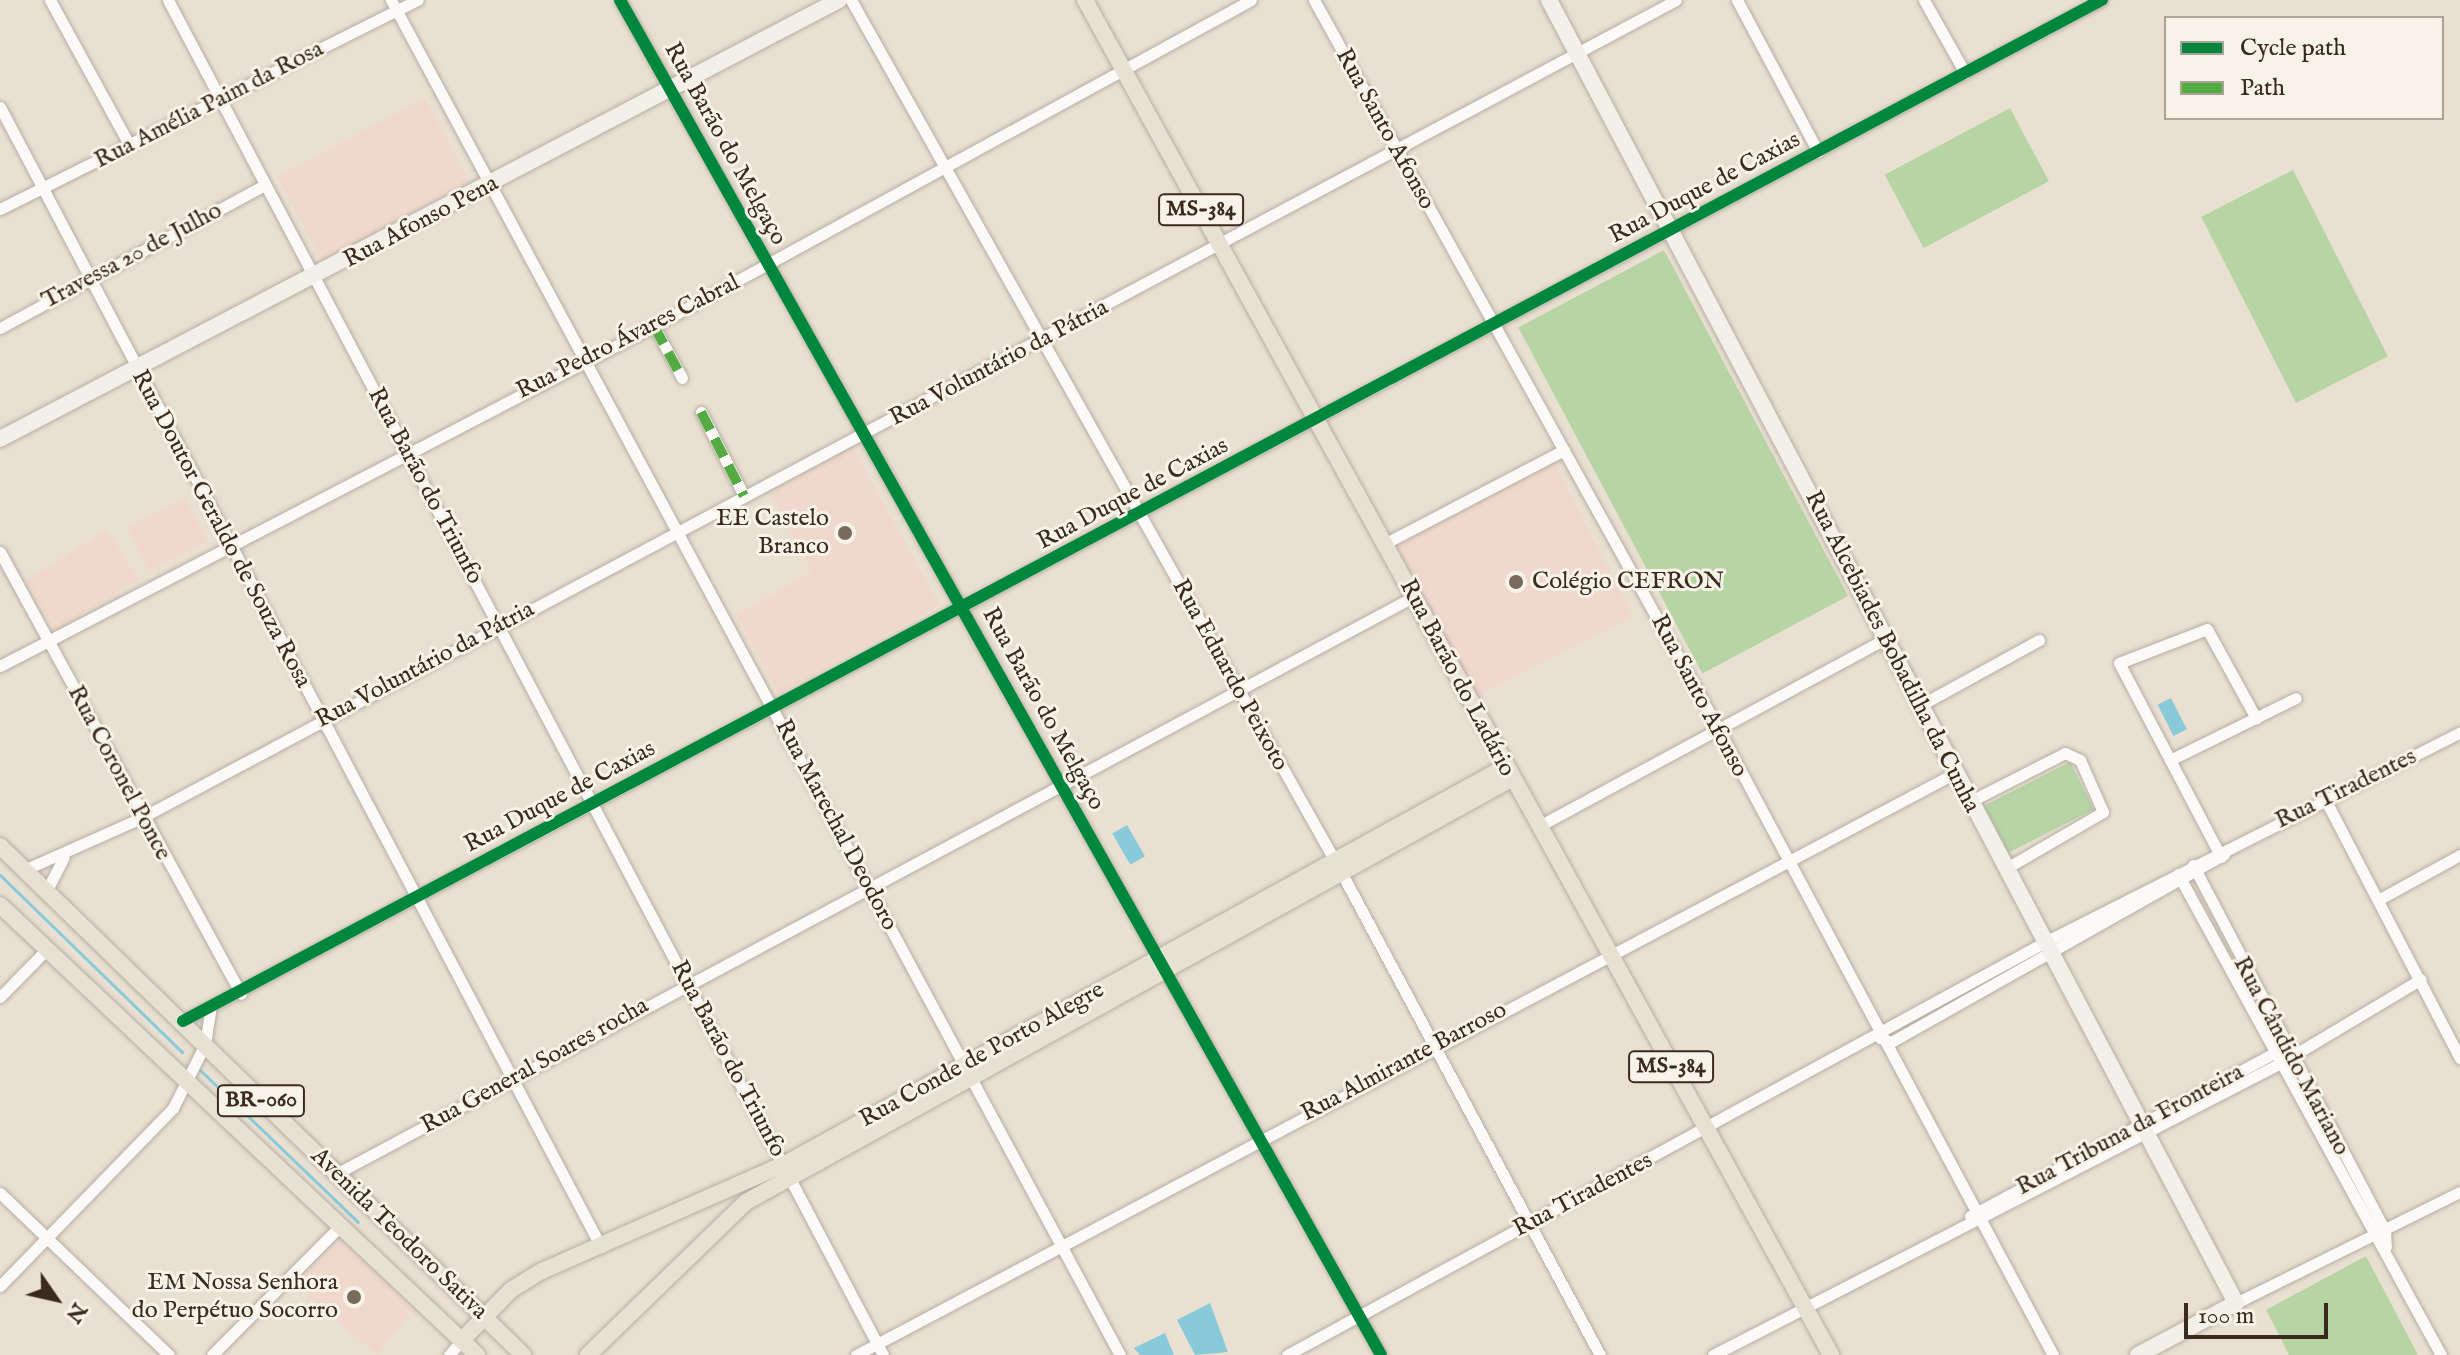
<!DOCTYPE html>
<meta charset="utf-8">
<style>
body{margin:0}
#map{position:relative;width:2460px;height:1355px;overflow:hidden;background:#eae0d2;font-family:"IM FELL English",serif}
div>[style]{position:absolute}
.built>*{inset:0;background:#f1d8cc;transform-origin:0 0}
.green>*{inset:0;background:#b7d4a5;transform-origin:0 0}
.water>*{inset:0;background:#88cada;transform-origin:0 0}
.stream>*{height:3px;margin:-1.5px;padding:0 1.5px;transform-origin:1.5px;border-radius:1.5px;background:#88cada}
.roads{filter:drop-shadow(0 0 2px #b6aea4) drop-shadow(0 0 2px #b6aea4)}
.street>*{height:11px;margin:-5.5px;padding:0 5.5px;transform-origin:5.5px;border-radius:5.5px;background:#fcfaf8}
.secondary>*{height:16px;margin:-8px;padding:0 8px;transform-origin:8px;border-radius:8px;background:#f3f0ea}
.primary>*{height:16px;margin:-8px;padding:0 8px;transform-origin:8px;border-radius:8px;background:#e7e1d4}
.quiet>*{height:10px;margin-top:-5px;transform-origin:0;background:repeating-linear-gradient(90deg,#55ab43 0 20px,transparent 0 30px)}
.cycleway>*{height:12px;margin:-6px;padding:0 6px;transform-origin:6px;border-radius:6px;background:#00873e}
.dots>*{width:22px;height:22px;translate:-50% -50%;box-sizing:border-box;border:4px solid #f7f3e8;border-radius:50%}
span{translate:-50% -50%;white-space:nowrap;text-align:center;line-height:1.15;-webkit-text-stroke:6px #f7f3e8;paint-order:stroke}
.shield-label span{padding:2px 6px;background:#f7f3e8;border:2px solid;border-radius:6px;-webkit-text-stroke-width:0}
.shield-label{font-size:22px;color:#3b2a1e;font-weight:700}
.street-label{font-size:24px;color:#3b2a1e}
.poi-label{font-size:24px;color:#3b2a1e}
.right{translate:-100% -50%;text-align:right}
.left{translate:0 -50%;text-align:left}
.legend{position:absolute;left:2164px;top:16px;width:280px;height:104px;box-sizing:border-box;background:#f7f3e8;border:2px solid #aca397;margin:0;padding:10px 14px;list-style:none;font-size:24px;color:#3b2a1e}
.legend li{display:flex;align-items:center;gap:16px;height:40px}
.legend b{width:40px;border:2px solid #aca397}
.north{position:absolute;left:16px;top:1259px;width:80px;height:80px;-webkit-text-stroke:6px #f7f3e8;paint-order:stroke;rotate:124deg;font-size:22px;font-weight:700;line-height:32px;text-align:center;color:#3b2a1e}
.north::after{content:'';display:block;margin:auto;width:28px;height:36px;background:#3b2a1e;clip-path:polygon(50% 0,100% 100%,50% 72%,0 100%)}
.scale{position:absolute;left:2184px;top:1303px;width:144px;height:36px;box-sizing:border-box;border:4px solid #3b2a1e;border-top:0;padding-left:10px;font-size:24px;line-height:28px;white-space:nowrap;color:#3b2a1e;-webkit-text-stroke:6px #f7f3e8;paint-order:stroke}
</style>
<div id="map">
<div class="built">
<i style="left:425px;top:98px;width:95px;height:167px;rotate:62deg"></i>
<i style="clip-path:polygon(852px 447px,939px 605px,779px 694px,736px 615px,813px 572px,770px 493px)"></i>
<i style="left:1552px;top:458px;width:178px;height:181px;rotate:63deg"></i>
<i style="left:185px;top:498px;width:49px;height:65px;rotate:63deg"></i>
<i style="left:107px;top:530px;width:58px;height:96px;rotate:58deg"></i>
<i style="clip-path:polygon(342px 1239px,412px 1310px,377px 1355px,296px 1284px)"></i>
</div>
<div class="green">
<i style="left:2010px;top:108px;width:83px;height:142px;rotate:62deg"></i>
<i style="left:2293px;top:170px;width:209px;height:103px;rotate:63deg"></i>
<i style="left:1664px;top:250px;width:392px;height:165px;rotate:62deg"></i>
<i style="left:2070px;top:762px;width:53px;height:98px;rotate:63deg"></i>
<i style="clip-path:polygon(2366px 1256px,2418px 1355px,2289px 1355px,2266px 1310px)"></i>
</div>
<div class="water">
<i style="left:2171px;top:698px;width:35px;height:15px;rotate:63deg"></i>
<i style="left:1127px;top:825px;width:36px;height:17px;rotate:60deg"></i>
<i style="clip-path:polygon(1210px 1303px,1228px 1352px,1195px 1355px,1177px 1320px)"></i>
<i style="clip-path:polygon(1165px 1333px,1174px 1355px,1140px 1355px,1134px 1348px)"></i>
</div>
<div class="stream">
<i style="left:0;top:875px;width:254px;rotate:44.2deg"></i>
<i style="left:200px;top:1070px;width:219px;rotate:43.9deg"></i>
</div>
<div class="roads">
<div class="street">
<i style="left:50px;top:0;width:164px;rotate:61.3deg"></i>
<i style="left:168px;top:0;width:1532px;rotate:62.18deg"></i>
<i style="left:391px;top:0;width:1539px;rotate:61.72deg"></i>
<i style="left:620px;top:0;width:1554px;rotate:60.68deg"></i>
<i style="left:851px;top:0;width:998px;rotate:60.66deg"></i>
<i style="left:1340px;top:870px;width:550px;rotate:61.81deg"></i>
<i style="left:1314px;top:0;width:835px;rotate:60.98deg"></i>
<i style="left:1719px;top:730px;width:709px;rotate:61.88deg"></i>
<i style="left:1737px;top:0;width:172px;rotate:61.9deg"></i>
<i style="left:1924px;top:0;width:84px;rotate:60.7deg"></i>
<i style="left:0;top:107px;width:1289px;rotate:62.2deg"></i>
<i style="left:0;top:209px;width:467px;rotate:-26.6deg"></i>
<i style="left:654px;top:326px;width:59px;rotate:61.7deg"></i>
<i style="left:0;top:328px;width:301px;rotate:-28.4deg"></i>
<i style="left:701px;top:412px;width:94px;rotate:62.9deg"></i>
<i style="left:1384px;top:544px;width:203px;rotate:-27.6deg"></i>
<i style="left:0;top:552px;width:503px;rotate:61.4deg"></i>
<i style="left:0;top:666px;width:737px;rotate:-27.47deg"></i>
<i style="left:654px;top:326px;width:680px;rotate:-28.64deg"></i>
<i style="left:1919px;top:706px;width:137px;rotate:-28.8deg"></i>
<i style="left:2170px;top:760px;width:140px;rotate:-26.2deg"></i>
<i style="left:2326px;top:801px;width:290px;rotate:62.5deg"></i>
<i style="left:1969px;top:802px;width:108px;rotate:-27deg"></i>
<i style="left:2065px;top:753px;width:17px;rotate:25deg"></i>
<i style="left:2080px;top:760px;width:57px;rotate:66.1deg"></i>
<i style="left:2103px;top:812px;width:113px;rotate:149.8deg"></i>
<i style="left:1539px;top:826px;width:395px;rotate:-28.4deg"></i>
<i style="left:2221px;top:857px;width:219px;rotate:-117.7deg"></i>
<i style="left:2119px;top:663px;width:94px;rotate:-21.1deg"></i>
<i style="left:2207px;top:629px;width:102px;rotate:61.2deg"></i>
<i style="left:2193px;top:865px;width:412px;rotate:62.3deg"></i>
<i style="left:2385px;top:1230px;width:17px;rotate:87deg"></i>
<i style="left:24px;top:870px;width:128px;rotate:-24deg"></i>
<i style="left:141px;top:818px;width:1739px;rotate:-28.05deg"></i>
<i style="left:2178px;top:874px;width:548px;rotate:61.33deg"></i>
<i style="left:46px;top:892px;width:39px;rotate:-63deg"></i>
<i style="left:2378px;top:900px;width:94px;rotate:-28.8deg"></i>
<i style="left:0;top:997px;width:67px;rotate:-45.6deg"></i>
<i style="left:183px;top:1021px;width:2174px;rotate:-28.02deg"></i>
<i style="left:1880px;top:1038px;width:12px;rotate:20deg"></i>
<i style="left:1891px;top:1042px;width:382px;rotate:-29.4deg"></i>
<i style="left:334px;top:1175px;width:1224px;rotate:-28.18deg"></i>
<i style="left:0;top:1193px;width:234px;rotate:43.8deg"></i>
<i style="left:1970px;top:1216px;width:351px;rotate:-28.2deg"></i>
<i style="left:0;top:1286px;width:248px;rotate:-45.8deg"></i>
<i style="left:173px;top:1108px;width:72px;rotate:-63.4deg"></i>
<i style="left:205px;top:1044px;width:33px;rotate:-81deg"></i>
<i style="left:2236px;top:1303px;width:250px;rotate:-26.4deg"></i>
<i style="left:212px;top:1355px;width:183px;rotate:-45.2deg"></i>
<i style="left:449px;top:1355px;width:20px;rotate:-49deg"></i>
<i style="left:856px;top:1355px;width:1244px;rotate:-27.9deg"></i>
<i style="left:1287px;top:1355px;width:863px;rotate:-28.58deg"></i>
<i style="left:2045px;top:942px;width:465px;rotate:-26.8deg"></i>
<i style="left:1713px;top:1355px;width:636px;rotate:-27.21deg"></i>
<i style="left:2279px;top:1064px;width:165px;rotate:-30.9deg"></i>
</div>
<div class="secondary">
<i style="left:1549px;top:0;width:1473px;rotate:62.2deg"></i>
<i style="left:2236px;top:1303px;width:111px;rotate:152deg"></i>
<i style="left:0;top:439px;width:947px;rotate:-27.62deg"></i>
</div>
<div class="primary">
<i style="left:1085px;top:0;width:1547px;rotate:61.16deg"></i>
<i style="left:0;top:846px;width:730px;rotate:44.22deg"></i>
<i style="left:0;top:905px;width:656px;rotate:43.33deg"></i>
<i style="left:462px;top:1340px;width:70px;rotate:-45.6deg"></i>
<i style="left:511px;top:1290px;width:36px;rotate:-32deg"></i>
<i style="left:542px;top:1271px;width:266px;rotate:-23.8deg"></i>
<i style="left:785px;top:1164px;width:822px;rotate:-28.87deg"></i>
<i style="left:588px;top:1355px;width:220px;rotate:-44.1deg"></i>
<i style="left:746px;top:1202px;width:874px;rotate:-28.94deg"></i>
</div>
</div>
<div class="quiet">
<i style="left:654px;top:326px;width:59px;rotate:61.7deg"></i>
<i style="left:701px;top:412px;width:94px;rotate:62.9deg"></i>
</div>
<div class="cycleway">
<i style="left:620px;top:0;width:1554px;rotate:60.68deg"></i>
<i style="left:183px;top:1021px;width:2174px;rotate:-28.02deg"></i>
</div>
<div class="dots">
<i style="left:845px;top:533px;background:#786a5d"></i>
<i style="left:1516px;top:582px;background:#786a5d"></i>
<i style="left:354px;top:1297px;background:#786a5d"></i>
</div>
<div class="shield-label">
<span style="left:1201px;top:210px">MS-384</span>
<span style="left:1671px;top:1067px">MS-384</span>
<span style="left:261px;top:1101px">BR-060</span>
</div>
<div class="street-label">
<span style="left:209px;top:105px;rotate:-27deg">Rua Amélia Paim da Rosa</span>
<span style="left:1385px;top:129px;rotate:61deg">Rua Santo Afonso</span>
<span style="left:725px;top:144px;rotate:61deg">Rua Barão do Melgaço</span>
<span style="left:1705px;top:188px;rotate:-28deg">Rua Duque de Caxias</span>
<span style="left:421px;top:222px;rotate:-28deg">Rua Afonso Pena</span>
<span style="left:132px;top:256px;rotate:-28deg">Travessa 20 de Julho</span>
<span style="left:628px;top:337px;rotate:-27deg">Rua Pedro Ávares Cabral</span>
<span style="left:999px;top:363px;rotate:-28deg">Rua Voluntário da Pátria</span>
<span style="left:425px;top:486px;rotate:62deg">Rua Barão do Triunfo</span>
<span style="left:1133px;top:494px;rotate:-28deg">Rua Duque de Caxias</span>
<span style="left:221px;top:529px;rotate:62deg">Rua Doutor Geraldo de Souza Rosa</span>
<span style="left:1892px;top:652px;rotate:63deg">Rua Alcebiades Bobadilha da Cunha</span>
<span style="left:425px;top:665px;rotate:-28deg">Rua Voluntário da Pátria</span>
<span style="left:1230px;top:675px;rotate:61deg">Rua Eduardo Peixoto</span>
<span style="left:1457px;top:678px;rotate:62deg">Rua Barão do Ladário</span>
<span style="left:1699px;top:696px;rotate:62deg">Rua Santo Afonso</span>
<span style="left:1043px;top:709px;rotate:61deg">Rua Barão do Melgaço</span>
<span style="left:119px;top:773px;rotate:62deg">Rua Coronel Ponce</span>
<span style="left:2346px;top:789px;rotate:-26deg">Rua Tiradentes</span>
<span style="left:560px;top:797px;rotate:-28deg">Rua Duque de Caxias</span>
<span style="left:836px;top:825px;rotate:62deg">Rua Marechal Deodoro</span>
<span style="left:982px;top:1055px;rotate:-29deg">Rua Conde de Porto Alegre</span>
<span style="left:2291px;top:1056px;rotate:62deg">Rua Cândido Mariano</span>
<span style="left:728px;top:1059px;rotate:62deg">Rua Barão do Triunfo</span>
<span style="left:1404px;top:1062px;rotate:-28deg">Rua Almirante Barroso</span>
<span style="left:535px;top:1066px;rotate:-29deg">Rua General Soares rocha</span>
<span style="left:2130px;top:1130px;rotate:-28deg">Rua Tribuna da Fronteira</span>
<span style="left:1583px;top:1195px;rotate:-28deg">Rua Tiradentes</span>
<span style="left:399px;top:1234px;rotate:44deg">Avenida Teodoro Sativa</span>
</div>
<div class="poi-label">
<span class="right" style="left:829px;top:533px">EE Castelo<br>Branco</span>
<span class="left" style="left:1532px;top:582px">Colégio CEFRON</span>
<span class="right" style="left:338px;top:1297px">EM Nossa Senhora<br>do Perpétuo Socorro</span>
</div>
<ul class="legend">
<li><b style="height:10px;background:#00873e"></b>Cycle path</li>
<li><b style="height:10px;background:#55ab43"></b>Path</li>
</ul>
<div class="north">N</div>
<div class="scale">100 m</div>
</div>
